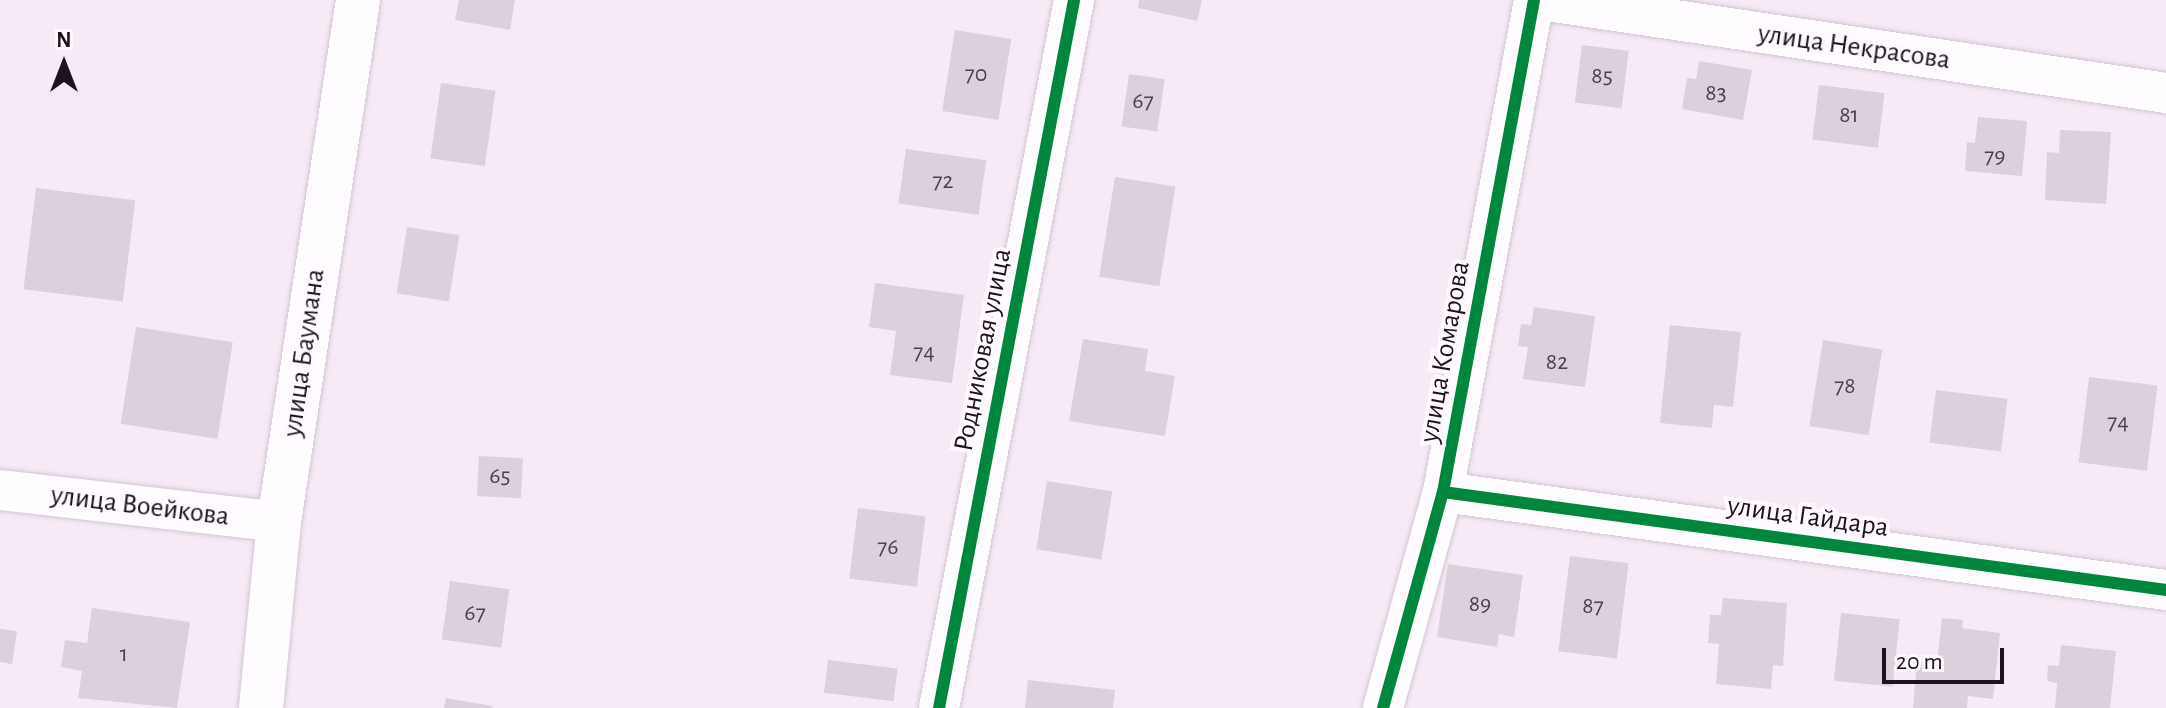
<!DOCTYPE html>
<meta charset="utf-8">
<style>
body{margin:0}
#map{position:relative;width:2166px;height:708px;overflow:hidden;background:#f7eaf7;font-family:"Alegreya Sans",sans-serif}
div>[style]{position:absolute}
.building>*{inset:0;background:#dbd0db;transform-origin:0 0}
.roads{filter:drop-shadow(0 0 2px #d1c7d1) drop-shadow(0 0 2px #d1c7d1)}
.minor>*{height:40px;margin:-20px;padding:0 20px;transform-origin:20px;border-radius:20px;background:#fefcfe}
.tertiary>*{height:44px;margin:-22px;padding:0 22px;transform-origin:22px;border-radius:22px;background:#fefcfe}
.cycleway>*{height:12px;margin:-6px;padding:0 6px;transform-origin:6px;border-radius:6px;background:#00873e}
span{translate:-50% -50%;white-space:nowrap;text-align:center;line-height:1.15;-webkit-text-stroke:8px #fff9ff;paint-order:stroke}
.number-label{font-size:24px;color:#4c424c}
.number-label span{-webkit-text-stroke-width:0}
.street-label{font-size:28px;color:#1c131c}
.north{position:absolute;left:24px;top:24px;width:80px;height:80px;-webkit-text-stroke:6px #fff9ff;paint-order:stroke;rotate:0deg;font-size:22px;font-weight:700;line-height:32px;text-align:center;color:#1c131c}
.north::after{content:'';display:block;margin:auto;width:28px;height:36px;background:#1c131c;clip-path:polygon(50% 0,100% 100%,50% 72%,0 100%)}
.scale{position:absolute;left:1882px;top:648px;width:122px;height:36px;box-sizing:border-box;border:4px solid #1c131c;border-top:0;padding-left:10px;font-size:24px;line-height:28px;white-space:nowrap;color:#1c131c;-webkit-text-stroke:6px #fff9ff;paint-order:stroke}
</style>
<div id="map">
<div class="building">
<i style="clip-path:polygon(459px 0,515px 0,510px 30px,455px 20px)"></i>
<i style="clip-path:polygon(1139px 0,1202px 0,1197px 21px,1138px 8px)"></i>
<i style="left:955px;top:30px;width:57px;height:82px;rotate:9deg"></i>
<i style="left:1582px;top:45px;width:47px;height:58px;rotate:7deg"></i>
<i style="clip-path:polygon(1699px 61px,1752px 70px,1743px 120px,1682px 109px,1687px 78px,1696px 79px)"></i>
<i style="left:1129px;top:74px;width:36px;height:53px;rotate:8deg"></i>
<i style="left:441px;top:83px;width:55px;height:76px;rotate:8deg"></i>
<i style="left:1819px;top:85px;width:66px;height:55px;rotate:7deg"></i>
<i style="clip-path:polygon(1978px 117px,2027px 121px,2022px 176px,1965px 171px,1967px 142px,1975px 143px)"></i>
<i style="clip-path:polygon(2060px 130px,2111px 132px,2106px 204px,2045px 200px,2047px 152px,2059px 153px)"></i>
<i style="left:906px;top:149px;width:81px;height:55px;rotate:8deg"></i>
<i style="left:1115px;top:177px;width:61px;height:101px;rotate:9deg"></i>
<i style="left:36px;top:188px;width:100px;height:102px;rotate:7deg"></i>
<i style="left:407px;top:227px;width:53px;height:67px;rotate:9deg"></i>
<i style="clip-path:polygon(875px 283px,964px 295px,952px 383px,890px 375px,896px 331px,869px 327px)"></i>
<i style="clip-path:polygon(1534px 307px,1595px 316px,1585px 387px,1523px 379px,1528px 347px,1518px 346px,1521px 324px,1531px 325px)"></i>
<i style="clip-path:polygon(1670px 325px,1741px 332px,1733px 407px,1714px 405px,1712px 428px,1660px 423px)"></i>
<i style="left:136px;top:327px;width:98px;height:98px;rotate:9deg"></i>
<i style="clip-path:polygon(1083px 339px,1148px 349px,1145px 371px,1175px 376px,1165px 436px,1069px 421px)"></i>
<i style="left:1823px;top:340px;width:60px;height:87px;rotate:9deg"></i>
<i style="left:2089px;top:377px;width:69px;height:86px;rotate:7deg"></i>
<i style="left:1936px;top:390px;width:72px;height:53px;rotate:7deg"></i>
<i style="left:479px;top:456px;width:44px;height:40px;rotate:3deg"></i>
<i style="left:1047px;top:481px;width:66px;height:69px;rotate:9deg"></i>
<i style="left:858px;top:508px;width:68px;height:71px;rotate:7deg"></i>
<i style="left:1570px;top:556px;width:59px;height:96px;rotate:7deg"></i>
<i style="clip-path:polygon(1448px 564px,1523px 575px,1514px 637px,1499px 634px,1497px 647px,1437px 637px)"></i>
<i style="left:450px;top:581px;width:60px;height:59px;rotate:8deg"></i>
<i style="clip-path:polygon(1723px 598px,1787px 603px,1783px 666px,1773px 665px,1771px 689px,1716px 684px,1719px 644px,1708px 643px,1710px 615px,1721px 615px)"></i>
<i style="clip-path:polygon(92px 608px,190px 622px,177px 708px,78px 698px,82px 671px,61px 667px,65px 640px,87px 643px)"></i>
<i style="left:1841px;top:613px;width:59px;height:68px;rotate:6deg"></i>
<i style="clip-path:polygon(1942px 618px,1963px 620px,1962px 628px,2000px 633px,1993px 699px,1968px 696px,1967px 708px,1913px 708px,1917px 661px,1937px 663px)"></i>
<i style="clip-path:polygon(0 629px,17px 631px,12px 664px,0 662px)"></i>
<i style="clip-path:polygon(2061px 645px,2116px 651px,2110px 708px,2055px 708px,2057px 683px,2047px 681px,2048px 665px,2059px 666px)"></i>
<i style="left:828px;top:660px;width:70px;height:33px;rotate:7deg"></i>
<i style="clip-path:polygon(1028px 680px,1115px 690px,1113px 708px,1025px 708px)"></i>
<i style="clip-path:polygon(446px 698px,492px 706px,492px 708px,444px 708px)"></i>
</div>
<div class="roads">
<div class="minor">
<i style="left:1541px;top:0;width:632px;rotate:8.46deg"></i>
<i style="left:0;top:490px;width:281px;rotate:6.5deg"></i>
<i style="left:1443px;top:492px;width:730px;rotate:7.72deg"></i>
<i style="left:939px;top:708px;width:721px;rotate:-79.2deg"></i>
<i style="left:1383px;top:708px;width:224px;rotate:-74.5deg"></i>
<i style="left:1443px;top:492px;width:500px;rotate:-79.52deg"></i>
</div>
<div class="tertiary">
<i style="left:261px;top:708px;width:187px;rotate:-84.5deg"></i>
<i style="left:279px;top:522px;width:528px;rotate:-81.39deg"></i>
</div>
</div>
<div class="cycleway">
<i style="left:1443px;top:492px;width:730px;rotate:7.72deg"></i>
<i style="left:939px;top:708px;width:721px;rotate:-79.2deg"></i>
<i style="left:1383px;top:708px;width:224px;rotate:-74.5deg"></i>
<i style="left:1443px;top:492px;width:500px;rotate:-79.52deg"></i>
</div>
<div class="number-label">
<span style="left:976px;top:75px">70</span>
<span style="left:1602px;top:77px">85</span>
<span style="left:1716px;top:94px">83</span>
<span style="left:1143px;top:102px">67</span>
<span style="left:1849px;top:116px">81</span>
<span style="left:1995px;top:157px">79</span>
<span style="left:943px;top:182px">72</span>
<span style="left:924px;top:353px">74</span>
<span style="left:1557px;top:363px">82</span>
<span style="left:1845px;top:387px">78</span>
<span style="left:2118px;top:423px">74</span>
<span style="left:500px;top:477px">65</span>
<span style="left:888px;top:548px">76</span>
<span style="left:1480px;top:605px">89</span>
<span style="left:1593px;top:607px">87</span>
<span style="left:475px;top:614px">67</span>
<span style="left:124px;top:655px">1</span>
</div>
<div class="street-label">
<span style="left:1854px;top:47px;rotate:8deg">улица Некрасова</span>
<span style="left:983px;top:350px;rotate:-79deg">Родниковая улица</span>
<span style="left:1445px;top:352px;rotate:-80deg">улица Комарова</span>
<span style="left:304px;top:353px;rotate:-82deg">улица Баумана</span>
<span style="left:140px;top:506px;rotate:7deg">улица Воейкова</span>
<span style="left:1808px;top:517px;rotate:8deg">улица Гайдара</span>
</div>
<div class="north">N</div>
<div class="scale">20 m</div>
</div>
